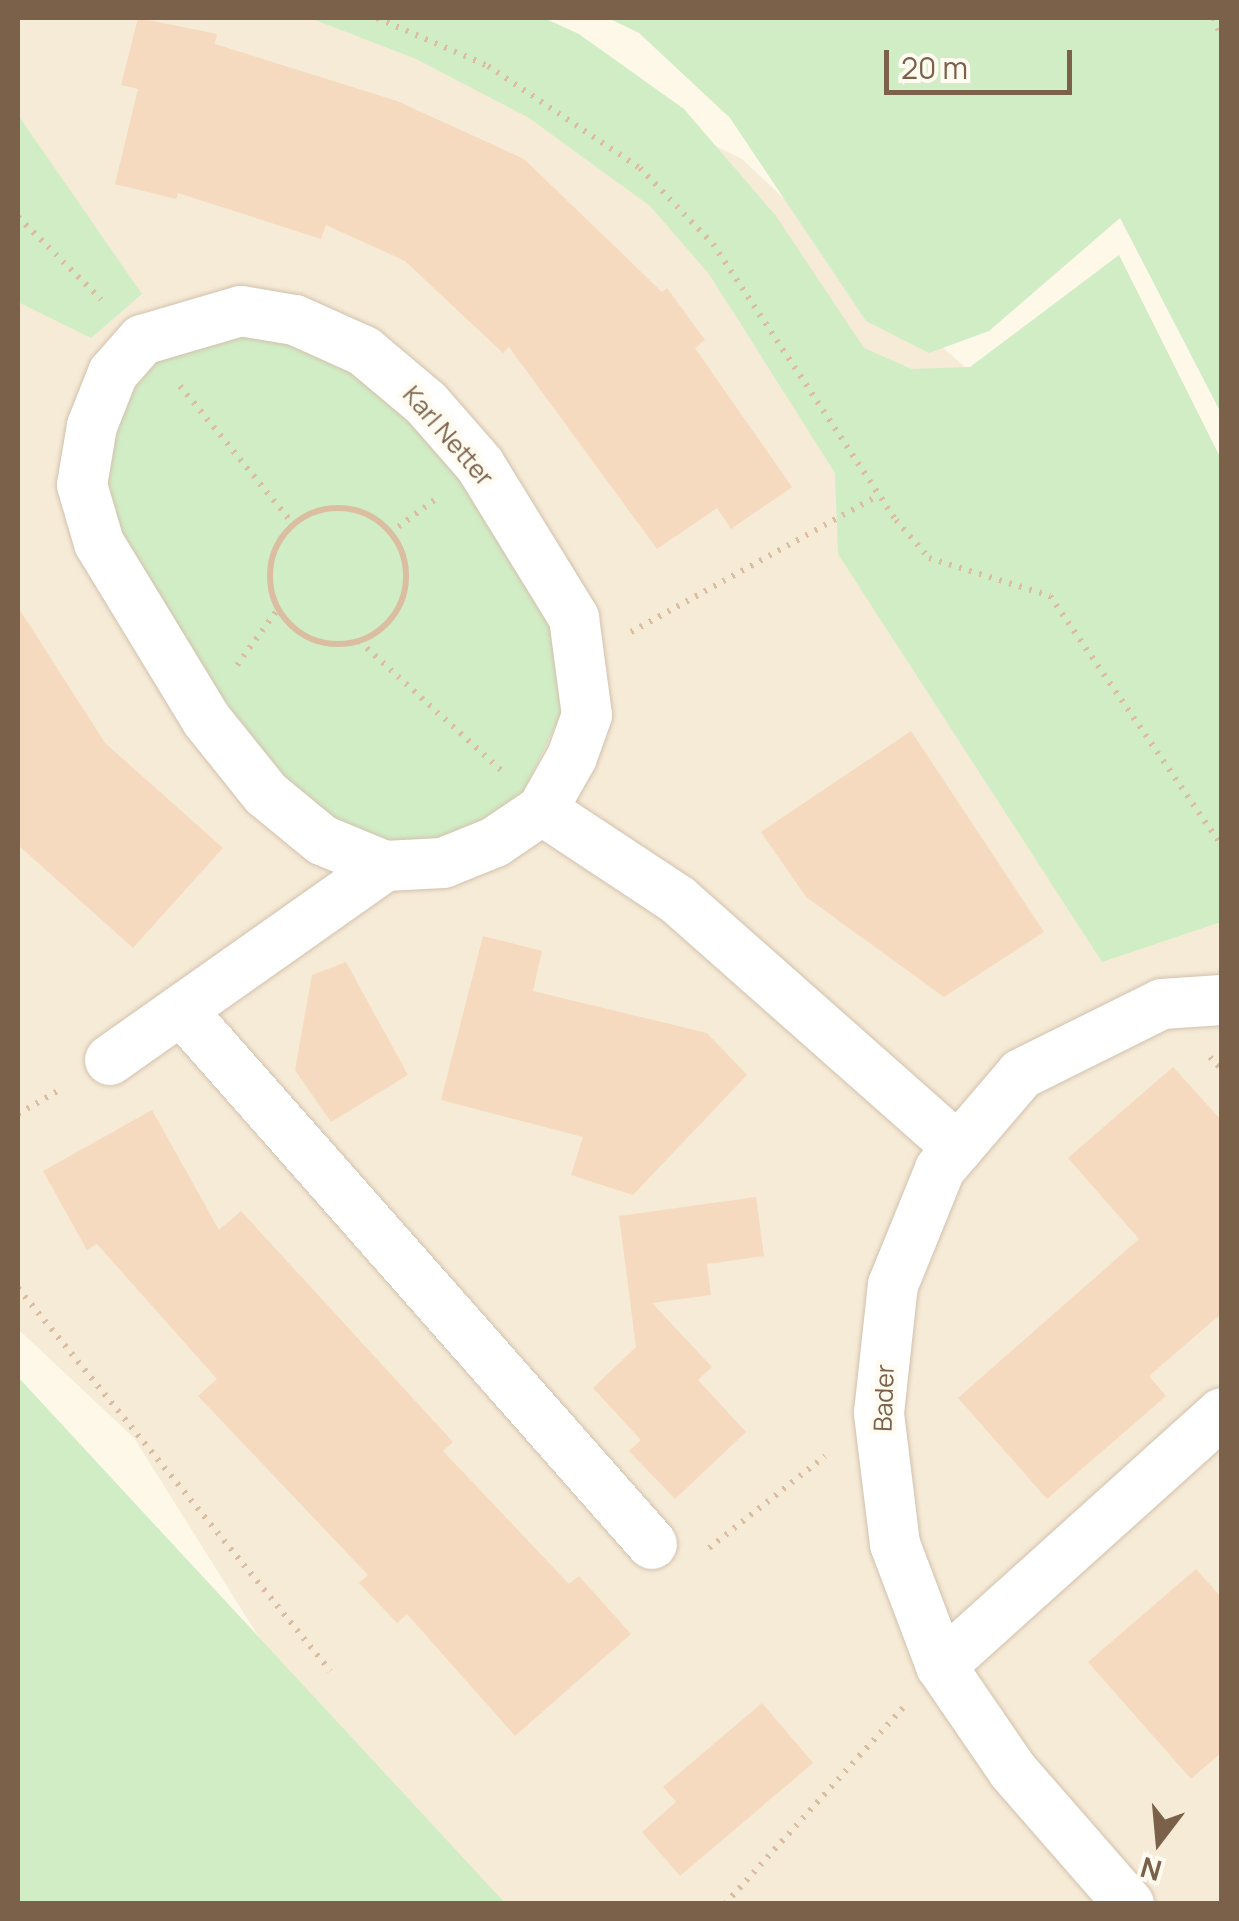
<!DOCTYPE html>
<style>
body{margin:0}
#map{position:relative;width:1239px;height:1921px;overflow:hidden;background:#fef8e9;font-family:Manrope,sans-serif}
div>[style]{position:absolute}
.residential>*{inset:0;background:#f6ebd7}
.green>*{inset:0;background:#d1edc6}
.building>*{inset:0;background:#f5dabf}
.path>*{height:6px;margin-top:-3px;transform-origin:0;background:repeating-linear-gradient(90deg,#dbbea1 0 2.5px,transparent 0 10.5px)}
.path>.ring{margin:-3px;padding:0;box-sizing:content-box;background:none;border:6px solid #dbbea1;border-radius:50%}
.roads{filter:drop-shadow(0 0 2px #d2c1ad) drop-shadow(0 0 2px #d2c1ad)}
.street>*{height:50px;margin:-25px;padding:0 25px;transform-origin:25px;border-radius:25px;background:#fff}
span{translate:-50% -50%;white-space:nowrap;text-align:center;line-height:1.15;-webkit-text-stroke:9px #fffbf1;paint-order:stroke}
.street-label{font-size:25px;color:#7b614a}
.frame{position:absolute;inset:0;border:20px solid #7b614a;pointer-events:none}
.north{position:absolute;left:1109px;top:1791px;width:100px;height:100px;-webkit-text-stroke:8px #fffbf1;paint-order:stroke;rotate:196deg;font-size:28px;font-weight:700;line-height:40px;text-align:center;color:#7b614a}
.north::after{content:'';display:block;margin:auto;width:35px;height:45px;background:#7b614a;clip-path:polygon(50% 0,100% 100%,50% 72%,0 100%)}
.scale{position:absolute;left:884px;top:50px;width:188px;height:45px;box-sizing:border-box;border:5px solid #7b614a;border-top:0;padding-left:12px;font-size:30px;line-height:35px;white-space:nowrap;color:#7b614a;-webkit-text-stroke:8px #fffbf1;paint-order:stroke}
</style>
<div id="map">
<div class="residential">
<i style="clip-path:polygon(18px 18px,463px 18px,742px 159px,932px 338px,1221px 592px,1221px 1903px,306px 1903px,378px 1827px,134px 1438px,18px 1329px)"></i>
</div>
<div class="green">
<i style="clip-path:polygon(310px 18px,544px 18px,579px 34px,684px 109px,776px 216px,864px 348px,912px 369px,970px 367px,1119px 255px,1221px 459px,1221px 922px,1102px 962px,838px 554px,835px 473px,709px 274px,650px 206px,529px 118px,416px 59px)"></i>
<i style="clip-path:polygon(608px 18px,1221px 18px,1221px 413px,1120px 218px,989px 331px,929px 353px,866px 321px,730px 118px,639px 33px)"></i>
<i style="clip-path:polygon(18px 115px,142px 294px,91px 338px,18px 302px)"></i>
<i style="clip-path:polygon(242px 336px,287px 344px,352px 372px,409px 421px,460px 480px,550px 627px,562px 712px,523px 793px,483px 819px,437px 839px,389px 841px,335px 819px,284px 776px,227px 705px,122px 532px,108px 484px,116px 433px,135px 386px,157px 361px)"></i>
<i style="clip-path:polygon(18px 1377px,505px 1903px,18px 1903px)"></i>
</div>
<div class="building">
<i style="clip-path:polygon(138px 18px,217px 34px,215px 44px,397px 101px,524px 159px,662px 292px,667px 288px,705px 340px,695px 348px,792px 487px,731px 529px,717px 508px,657px 549px,509px 347px,503px 353px,405px 261px,326px 225px,321px 239px,178px 193px,176px 199px,115px 184px,138px 89px,121px 85px)"></i>
<i style="clip-path:polygon(18px 607px,105px 743px,223px 848px,133px 948px,18px 845px)"></i>
<i style="clip-path:polygon(911px 731px,1044px 932px,944px 997px,806px 897px,761px 832px)"></i>
<i style="clip-path:polygon(483px 936px,542px 951px,533px 991px,707px 1033px,747px 1075px,633px 1195px,571px 1175px,583px 1137px,441px 1100px)"></i>
<i style="clip-path:polygon(346px 962px,408px 1075px,331px 1122px,295px 1070px,312px 975px)"></i>
<i style="clip-path:polygon(1173px 1067px,1222px 1121px,1222px 1313px,1149px 1376px,1166px 1396px,1047px 1499px,958px 1398px,1139px 1239px,1068px 1158px)"></i>
<i style="clip-path:polygon(152px 1110px,219px 1230px,241px 1211px,453px 1442px,443px 1451px,569px 1584px,579px 1576px,631px 1634px,515px 1736px,407px 1614px,397px 1623px,359px 1583px,368px 1575px,198px 1396px,217px 1379px,97px 1244px,87px 1250px,43px 1171px)"></i>
<i style="clip-path:polygon(756px 1197px,764px 1256px,707px 1264px,711px 1295px,652px 1303px,712px 1367px,698px 1380px,746px 1432px,675px 1499px,629px 1451px,641px 1440px,593px 1388px,636px 1347px,619px 1216px)"></i>
<i style="clip-path:polygon(1196px 1569px,1222px 1598px,1222px 1752px,1191px 1779px,1088px 1662px)"></i>
<i style="clip-path:polygon(762px 1703px,813px 1763px,680px 1876px,642px 1832px,676px 1802px,663px 1787px)"></i>
</div>
<div class="path">
<i style="left:377px;top:18px;width:121px;rotate:23.4deg"></i>
<i style="left:488px;top:66px;width:183px;rotate:33.9deg"></i>
<i style="left:640px;top:168px;width:105px;rotate:46.2deg"></i>
<i style="left:713px;top:244px;width:331px;rotate:56.5deg"></i>
<i style="left:896px;top:520px;width:50px;rotate:49deg"></i>
<i style="left:929px;top:558px;width:127px;rotate:17.4deg"></i>
<i style="left:1050px;top:596px;width:303px;rotate:55.5deg"></i>
<i style="left:1214px;top:18px;width:23px;rotate:70deg"></i>
<i style="left:18px;top:217px;width:117px;rotate:44.7deg"></i>
<i style="left:180px;top:386px;width:178px;rotate:50.7deg"></i>
<i class="ring" style="left:270px;top:508px;width:130px;height:130px"></i>
<i style="left:390px;top:533px;width:59px;rotate:-36.7deg"></i>
<i style="left:631px;top:632px;width:283px;rotate:-28.9deg"></i>
<i style="left:359px;top:641px;width:193px;rotate:42.3deg"></i>
<i style="left:237px;top:665px;width:69px;rotate:-53.8deg"></i>
<i style="left:1210px;top:1057px;width:18px;rotate:47deg"></i>
<i style="left:18px;top:1114px;width:50px;rotate:-30.2deg"></i>
<i style="left:18px;top:1288px;width:494px;rotate:50.8deg"></i>
<i style="left:709px;top:1548px;width:148px;rotate:-38.4deg"></i>
<i style="left:725px;top:1904px;width:265px;rotate:-47.8deg"></i>
</div>
<div class="roads">
<div class="street">
<i style="left:241px;top:311px;width:55px;rotate:9.5deg"></i>
<i style="left:295px;top:320px;width:76px;rotate:24.2deg"></i>
<i style="left:364px;top:351px;width:81px;rotate:40deg"></i>
<i style="left:426px;top:403px;width:82px;rotate:48.9deg"></i>
<i style="left:480px;top:465px;width:180px;rotate:58.4deg"></i>
<i style="left:574px;top:618px;width:98px;rotate:82.4deg"></i>
<i style="left:587px;top:715px;width:45px;rotate:109.7deg"></i>
<i style="left:572px;top:757px;width:61px;rotate:119.5deg"></i>
<i style="left:542px;top:810px;width:57px;rotate:145.8deg"></i>
<i style="left:495px;top:842px;width:56px;rotate:158deg"></i>
<i style="left:443px;top:863px;width:58px;rotate:177deg"></i>
<i style="left:385px;top:866px;width:68px;rotate:-157.6deg"></i>
<i style="left:322px;top:840px;width:72px;rotate:-140.6deg"></i>
<i style="left:266px;top:794px;width:96px;rotate:-128.7deg"></i>
<i style="left:206px;top:719px;width:206px;rotate:-121.3deg"></i>
<i style="left:99px;top:543px;width:60px;rotate:-106.3deg"></i>
<i style="left:82px;top:485px;width:60px;rotate:-80.4deg"></i>
<i style="left:92px;top:426px;width:57px;rotate:-68.4deg"></i>
<i style="left:113px;top:373px;width:44px;rotate:-48.7deg"></i>
<i style="left:142px;top:340px;width:103px;rotate:-16.3deg"></i>
<i style="left:542px;top:810px;width:163px;rotate:33.5deg"></i>
<i style="left:678px;top:900px;width:374px;rotate:41.5deg"></i>
<i style="left:181px;top:1010px;width:712px;rotate:48.59deg"></i>
<i style="left:110px;top:1060px;width:337px;rotate:-35.2deg"></i>
<i style="left:941px;top:1666px;width:378px;rotate:-42deg"></i>
<i style="left:1129px;top:1904px;width:176px;rotate:-131.1deg"></i>
<i style="left:1013px;top:1771px;width:127px;rotate:-124.4deg"></i>
<i style="left:941px;top:1666px;width:130px;rotate:-110.7deg"></i>
<i style="left:895px;top:1544px;width:132px;rotate:-97deg"></i>
<i style="left:879px;top:1413px;width:129px;rotate:-83.8deg"></i>
<i style="left:893px;top:1285px;width:125px;rotate:-67.9deg"></i>
<i style="left:940px;top:1169px;width:125px;rotate:-49.5deg"></i>
<i style="left:1021px;top:1074px;width:157px;rotate:-26.4deg"></i>
<i style="left:1162px;top:1004px;width:60px;rotate:-3.8deg"></i>
</div>
</div>
<div class="street-label">
<span style="left:448px;top:436px;rotate:49deg">Karl Netter</span>
<span style="left:884px;top:1398px;rotate:-88deg">Bader</span>
</div>
<div class="frame"></div>
<div class="north">N</div>
<div class="scale">20 m</div>
</div>
